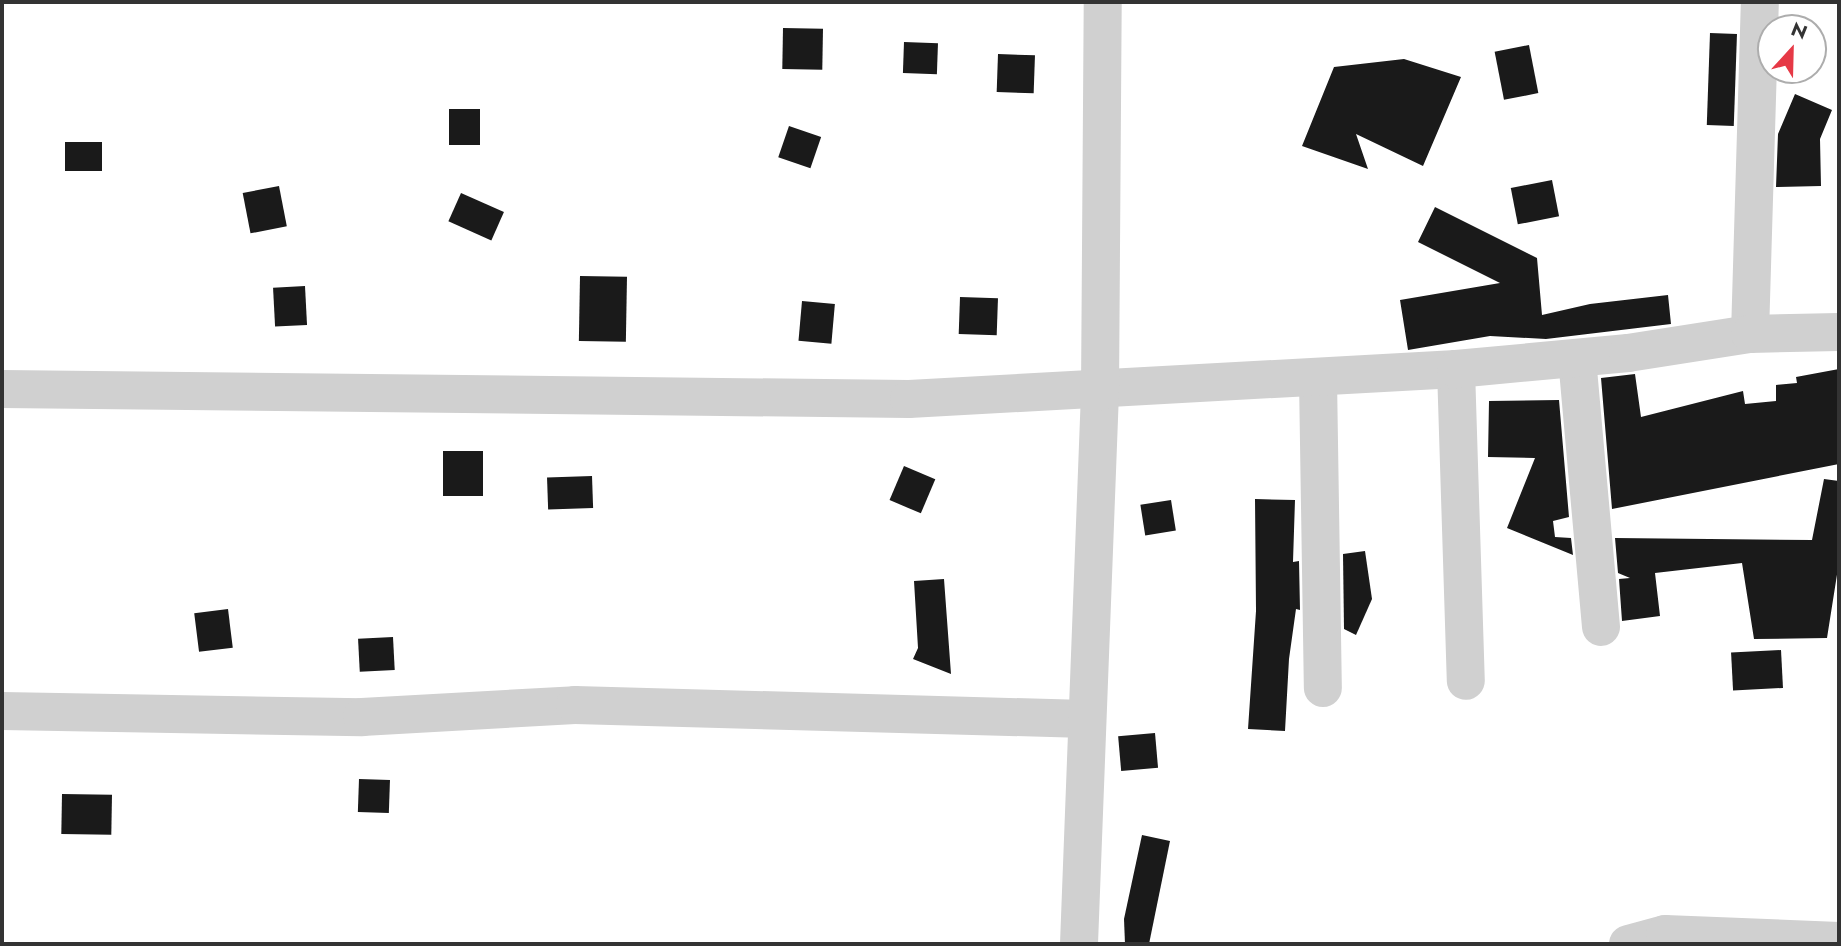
<!DOCTYPE html>
<style>
body{margin:0}
#map{position:relative;width:1841px;height:946px;overflow:hidden;background:#fff;font-family:Jost,sans-serif}
div>[style]{position:absolute}
.building>*{inset:0;background:#1a1a1a;transform-origin:0 0}
.minor>*{height:38px;margin:-19px;padding:0 19px;transform-origin:19px;border-radius:19px;background:#d0d0d0}
span{translate:-50% -50%;white-space:nowrap;text-align:center;line-height:1.15;-webkit-text-stroke:7px #fff;paint-order:stroke}
.frame{position:absolute;inset:0;border:4px solid #333;pointer-events:none}
.north{position:absolute;left:1757px;top:14px;width:70px;height:70px;box-sizing:border-box;background:#fff;border:2px solid #adadad;border-radius:50%;rotate:22deg;font-size:19px;font-weight:700;line-height:28px;text-align:center;color:#333}
.north::after{content:'';display:block;margin:auto;width:24px;height:32px;background:#e63946;clip-path:polygon(50% 0,100% 100%,50% 72%,0 100%)}
</style>
<div id="map">
<div class="building">
<i style="left:783px;top:28px;width:40px;height:41px;rotate:1deg"></i>
<i style="left:1710px;top:33px;width:27px;height:92px;rotate:2deg"></i>
<i style="left:904px;top:42px;width:34px;height:31px;rotate:2deg"></i>
<i style="left:1529px;top:45px;width:49px;height:35px;rotate:79deg"></i>
<i style="left:998px;top:54px;width:37px;height:38px;rotate:2deg"></i>
<i style="clip-path:polygon(1404px 59px,1461px 77px,1423px 166px,1356px 134px,1368px 169px,1302px 146px,1334px 67px)"></i>
<i style="clip-path:polygon(1795px 94px,1832px 110px,1820px 139px,1821px 186px,1776px 187px,1778px 134px)"></i>
<i style="left:449px;top:109px;width:31px;height:36px"></i>
<i style="left:789px;top:126px;width:34px;height:33px;rotate:19deg"></i>
<i style="left:65px;top:142px;width:37px;height:29px"></i>
<i style="left:1552px;top:180px;width:37px;height:42px;rotate:79deg"></i>
<i style="left:279px;top:186px;width:41px;height:37px;rotate:79deg"></i>
<i style="left:461px;top:193px;width:47px;height:31px;rotate:24deg"></i>
<i style="clip-path:polygon(1435px 207px,1537px 258px,1542px 315px,1590px 304px,1668px 295px,1671px 324px,1546px 339px,1490px 336px,1408px 350px,1400px 300px,1500px 283px,1418px 242px)"></i>
<i style="left:580px;top:276px;width:47px;height:65px;rotate:1deg"></i>
<i style="left:305px;top:286px;width:39px;height:32px;rotate:87deg"></i>
<i style="left:960px;top:297px;width:38px;height:37px;rotate:2deg"></i>
<i style="left:802px;top:301px;width:33px;height:40px;rotate:5deg"></i>
<i style="clip-path:polygon(1839px 369px,1839px 464px,1612px 509px,1601px 378px,1635px 374px,1641px 417px,1743px 391px,1745px 404px,1776px 401px,1776px 385px,1797px 383px,1796px 377px)"></i>
<i style="clip-path:polygon(1559px 400px,1569px 517px,1553px 521px,1555px 537px,1571px 538px,1573px 555px,1507px 528px,1535px 458px,1488px 457px,1489px 401px)"></i>
<i style="left:443px;top:451px;width:40px;height:45px"></i>
<i style="left:904px;top:466px;width:34px;height:37px;rotate:23deg"></i>
<i style="left:592px;top:476px;width:32px;height:45px;rotate:88deg"></i>
<i style="clip-path:polygon(1824px 479px,1839px 481px,1839px 562px,1827px 638px,1754px 639px,1742px 563px,1655px 573px,1660px 616px,1622px 621px,1619px 579px,1630px 578px,1618px 573px,1615px 538px,1812px 540px)"></i>
<i style="clip-path:polygon(1255px 499px,1295px 500px,1293px 562px,1299px 561px,1300px 610px,1296px 609px,1289px 659px,1285px 731px,1248px 729px,1256px 611px)"></i>
<i style="left:1171px;top:500px;width:31px;height:31px;rotate:81deg"></i>
<i style="clip-path:polygon(1365px 551px,1372px 599px,1356px 635px,1344px 629px,1343px 554px)"></i>
<i style="clip-path:polygon(944px 579px,951px 674px,913px 659px,918px 648px,914px 581px)"></i>
<i style="left:228px;top:609px;width:39px;height:34px;rotate:83deg"></i>
<i style="left:393px;top:637px;width:33px;height:35px;rotate:87deg"></i>
<i style="left:1781px;top:650px;width:38px;height:50px;rotate:87deg"></i>
<i style="left:1155px;top:733px;width:35px;height:37px;rotate:85deg"></i>
<i style="left:359px;top:779px;width:31px;height:33px;rotate:2deg"></i>
<i style="left:62px;top:794px;width:50px;height:40px;rotate:1deg"></i>
<i style="clip-path:polygon(1142px 835px,1170px 841px,1149px 944px,1125px 944px,1124px 919px)"></i>
</div>
<div class="minor">
<i style="left:1750px;top:334px;width:332px;rotate:-88.3deg"></i>
<i style="left:1577px;top:358px;width:270px;rotate:84.9deg"></i>
<i style="left:1456px;top:369px;width:312px;rotate:88.2deg"></i>
<i style="left:1318px;top:379px;width:309px;rotate:89.1deg"></i>
<i style="left:2px;top:389px;width:907px;rotate:0.63deg"></i>
<i style="left:909px;top:399px;width:548px;rotate:-3.14deg"></i>
<i style="left:1456px;top:369px;width:173px;rotate:-5.3deg"></i>
<i style="left:1628px;top:353px;width:123px;rotate:-8.9deg"></i>
<i style="left:1750px;top:334px;width:89px;rotate:-1.3deg"></i>
<i style="left:2px;top:711px;width:360px;rotate:1deg"></i>
<i style="left:362px;top:717px;width:213px;rotate:-3.2deg"></i>
<i style="left:575px;top:705px;width:511px;rotate:1.57deg"></i>
<i style="left:1079px;top:944px;width:552px;rotate:-87.82deg"></i>
<i style="left:1100px;top:392px;width:390px;rotate:-89.6deg"></i>
<i style="left:1628px;top:944px;width:38px;rotate:-15deg"></i>
<i style="left:1665px;top:934px;width:174px;rotate:2.3deg"></i>
</div>
<div class="frame"></div>
<div class="north">N</div>
</div>
